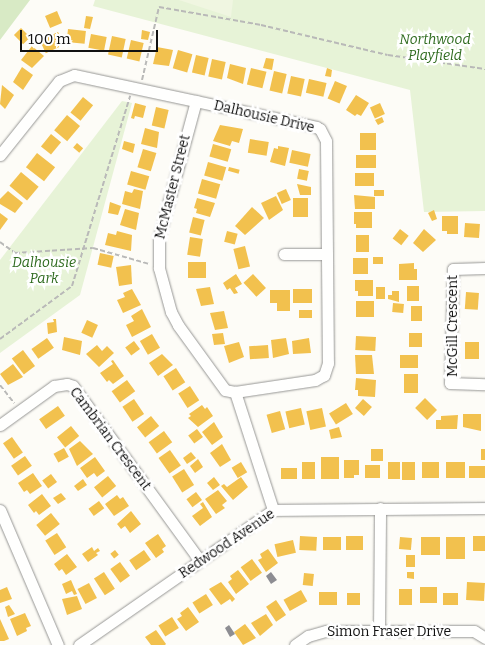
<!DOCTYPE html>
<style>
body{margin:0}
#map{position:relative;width:485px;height:645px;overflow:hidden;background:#fdfcf7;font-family:Bitter,serif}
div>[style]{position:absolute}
.green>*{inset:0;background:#e7f3d7}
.forest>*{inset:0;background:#d8eac5}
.pitch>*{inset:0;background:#f0f6e1}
.homes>*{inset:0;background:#f2c14e;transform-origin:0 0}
.industry>*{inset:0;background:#8d8d92}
.path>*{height:2px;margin-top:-1px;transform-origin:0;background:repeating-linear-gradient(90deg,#b9b9b8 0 5px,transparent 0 7.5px)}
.roads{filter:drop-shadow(0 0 1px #979795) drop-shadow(0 0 1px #979795)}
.street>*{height:11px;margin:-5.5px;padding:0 5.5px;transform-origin:5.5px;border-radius:5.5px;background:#fffffe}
span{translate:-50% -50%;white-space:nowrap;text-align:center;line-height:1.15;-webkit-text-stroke:5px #fff;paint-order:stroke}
.park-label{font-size:14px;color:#2f6b1f;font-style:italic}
.street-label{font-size:14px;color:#111}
.scale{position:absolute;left:20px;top:30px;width:138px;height:22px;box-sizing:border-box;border:2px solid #111;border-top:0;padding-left:6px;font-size:15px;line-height:18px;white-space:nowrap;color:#111;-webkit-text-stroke:4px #fff;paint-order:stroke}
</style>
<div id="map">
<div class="green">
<i style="clip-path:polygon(95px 0,485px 0,485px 211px,424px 212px,410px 90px,93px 6px)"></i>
<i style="clip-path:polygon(122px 101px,132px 103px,80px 295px,0 353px,0 260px)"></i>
</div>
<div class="forest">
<i style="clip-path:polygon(0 0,30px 0,0 40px)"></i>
</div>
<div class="pitch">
<i style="clip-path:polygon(179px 0,233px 0,231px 17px)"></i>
</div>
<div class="homes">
<i style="left:57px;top:11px;width:13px;height:13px;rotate:67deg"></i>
<i style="clip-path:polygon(86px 16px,93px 17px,90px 29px,84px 28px)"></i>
<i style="left:21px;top:28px;width:13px;height:10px;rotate:45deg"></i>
<i style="left:68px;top:29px;width:18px;height:13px;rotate:6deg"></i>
<i style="clip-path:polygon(142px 30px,150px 32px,148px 40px,141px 39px)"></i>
<i style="left:58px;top:32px;width:14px;height:20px;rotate:65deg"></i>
<i style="left:91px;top:34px;width:16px;height:14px;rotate:11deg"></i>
<i style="left:112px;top:36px;width:14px;height:19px;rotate:12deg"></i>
<i style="left:131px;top:40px;width:13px;height:19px;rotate:13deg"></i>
<i style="clip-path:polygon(32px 46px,44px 56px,32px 68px,21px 60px)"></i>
<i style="clip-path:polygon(157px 47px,173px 50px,169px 66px,153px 64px)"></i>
<i style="left:178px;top:50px;width:15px;height:19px;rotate:16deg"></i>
<i style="left:196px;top:55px;width:13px;height:18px;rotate:13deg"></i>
<i style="clip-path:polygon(266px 58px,274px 59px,272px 70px,263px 68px)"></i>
<i style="left:212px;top:59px;width:14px;height:18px;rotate:12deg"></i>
<i style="clip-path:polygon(230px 64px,246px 68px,243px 84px,227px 78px)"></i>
<i style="clip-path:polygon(22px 67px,33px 75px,23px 90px,13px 82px)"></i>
<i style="left:251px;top:68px;width:16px;height:17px;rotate:14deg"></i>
<i style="clip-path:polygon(327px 68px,332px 70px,331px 77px,325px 76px)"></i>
<i style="left:274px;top:71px;width:13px;height:20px;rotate:13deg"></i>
<i style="left:291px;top:76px;width:14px;height:18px;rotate:12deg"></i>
<i style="left:309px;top:79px;width:18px;height:14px;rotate:13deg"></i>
<i style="left:335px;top:81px;width:13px;height:19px;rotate:23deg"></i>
<i style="clip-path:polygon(2px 85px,14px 95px,5px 109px,0 104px)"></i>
<i style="clip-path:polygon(356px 95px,369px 103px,361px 116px,357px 114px,355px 116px,346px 110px)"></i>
<i style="left:83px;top:97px;width:13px;height:20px;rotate:39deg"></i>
<i style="clip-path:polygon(135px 103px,146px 106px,143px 118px,135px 116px,134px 119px,131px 118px)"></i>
<i style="left:380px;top:103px;width:12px;height:11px;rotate:66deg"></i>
<i style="left:156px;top:107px;width:13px;height:19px;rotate:13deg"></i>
<i style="left:67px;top:115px;width:17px;height:20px;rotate:40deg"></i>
<i style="clip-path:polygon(382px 117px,384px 122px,378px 125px,375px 120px)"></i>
<i style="clip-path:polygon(220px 125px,243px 129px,239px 143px,232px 141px,230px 146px,213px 141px)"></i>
<i style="clip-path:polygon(145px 128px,159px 132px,157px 148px,141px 144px)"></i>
<i style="left:360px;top:133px;width:16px;height:17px"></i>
<i style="left:51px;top:134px;width:13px;height:16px;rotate:39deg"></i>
<i style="left:250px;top:139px;width:19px;height:14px;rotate:9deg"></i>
<i style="clip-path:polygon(124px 141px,135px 144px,133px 153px,122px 149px)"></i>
<i style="left:77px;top:143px;width:8px;height:6px;rotate:40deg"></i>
<i style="left:213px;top:144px;width:19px;height:13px;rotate:16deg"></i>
<i style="clip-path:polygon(278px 146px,289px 148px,285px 166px,270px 162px,274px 148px,278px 149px)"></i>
<i style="left:143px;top:149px;width:14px;height:19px;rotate:17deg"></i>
<i style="left:292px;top:150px;width:19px;height:13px;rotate:12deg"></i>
<i style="left:37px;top:153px;width:23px;height:18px;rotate:38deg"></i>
<i style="left:356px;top:155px;width:20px;height:13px"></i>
<i style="left:208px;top:162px;width:19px;height:14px;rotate:16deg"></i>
<i style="left:229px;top:167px;width:11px;height:4px;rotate:15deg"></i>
<i style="left:299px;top:169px;width:10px;height:10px;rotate:11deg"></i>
<i style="left:131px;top:171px;width:19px;height:14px;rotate:16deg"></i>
<i style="left:21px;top:172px;width:23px;height:18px;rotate:40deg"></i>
<i style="left:355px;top:173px;width:19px;height:13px"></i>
<i style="left:202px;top:179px;width:19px;height:15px;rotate:16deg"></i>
<i style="clip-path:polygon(297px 184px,311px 187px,311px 195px,300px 195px)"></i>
<i style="clip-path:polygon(134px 189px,143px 191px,140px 209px,122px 204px,125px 191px,132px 193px)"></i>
<i style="left:286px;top:189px;width:12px;height:10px;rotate:66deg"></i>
<i style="left:374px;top:190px;width:10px;height:6px"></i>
<i style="clip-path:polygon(8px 191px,23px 203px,15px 213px,0 204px,0 199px)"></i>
<i style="clip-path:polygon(354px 195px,375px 197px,375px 209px,355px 209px)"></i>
<i style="clip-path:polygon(276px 196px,283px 210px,269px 220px,261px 203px)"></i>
<i style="clip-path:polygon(197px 198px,215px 203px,210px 217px,196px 213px,197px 209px,194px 208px)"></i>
<i style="left:293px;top:198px;width:15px;height:19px"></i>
<i style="clip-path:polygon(110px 202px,121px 206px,118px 215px,108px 213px)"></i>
<i style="clip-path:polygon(252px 207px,264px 218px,245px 235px,235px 226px)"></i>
<i style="clip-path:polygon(125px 209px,139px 213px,136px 230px,120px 225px)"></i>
<i style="clip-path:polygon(434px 210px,437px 219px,432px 221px,428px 213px)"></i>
<i style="clip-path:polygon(354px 212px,372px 212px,372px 228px,356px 228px,356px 224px,354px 224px)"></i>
<i style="clip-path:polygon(0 213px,8px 219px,0 230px)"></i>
<i style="clip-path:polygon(442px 216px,458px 216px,458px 234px,447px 234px,447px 231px,442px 231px)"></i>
<i style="left:193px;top:217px;width:12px;height:16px;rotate:14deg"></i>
<i style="left:465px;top:223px;width:15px;height:14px;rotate:4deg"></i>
<i style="left:400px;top:229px;width:11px;height:12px;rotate:38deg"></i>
<i style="clip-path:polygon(424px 229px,436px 240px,423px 252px,413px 243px)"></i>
<i style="clip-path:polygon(117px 231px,132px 235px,131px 251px,105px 245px,108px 233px,116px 235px)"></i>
<i style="left:227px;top:231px;width:11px;height:11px;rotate:15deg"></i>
<i style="left:356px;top:235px;width:13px;height:17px"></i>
<i style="left:190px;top:237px;width:13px;height:18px;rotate:9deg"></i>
<i style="left:245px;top:246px;width:21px;height:12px;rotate:76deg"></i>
<i style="left:100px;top:253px;width:14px;height:12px;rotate:12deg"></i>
<i style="left:373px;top:257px;width:10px;height:7px"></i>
<i style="left:353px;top:258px;width:15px;height:16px"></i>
<i style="left:188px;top:262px;width:18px;height:16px"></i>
<i style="clip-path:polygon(414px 263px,414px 269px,417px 269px,417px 280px,399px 280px,399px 264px)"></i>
<i style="clip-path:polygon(131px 265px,132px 284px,119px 286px,116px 267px)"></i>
<i style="clip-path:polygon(236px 274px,242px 284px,235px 288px,238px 293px,234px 294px,230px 288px,227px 290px,223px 283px)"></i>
<i style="left:253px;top:274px;width:19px;height:13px;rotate:47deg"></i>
<i style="clip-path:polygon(355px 280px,373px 280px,373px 296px,358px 296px,358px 291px,355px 291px)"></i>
<i style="left:407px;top:286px;width:12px;height:15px"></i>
<i style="clip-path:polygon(210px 287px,214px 304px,201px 306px,196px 289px)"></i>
<i style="left:376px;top:287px;width:9px;height:12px"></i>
<i style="clip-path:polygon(132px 289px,141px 305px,123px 313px,117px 300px,125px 297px,123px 293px)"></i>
<i style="left:293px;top:289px;width:19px;height:14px"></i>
<i style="clip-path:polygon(270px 290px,290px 290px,290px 311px,277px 311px,277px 303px,270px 303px)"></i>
<i style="clip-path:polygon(392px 291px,399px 291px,399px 302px,388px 299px,388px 295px,392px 295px)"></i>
<i style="left:466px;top:292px;width:13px;height:17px;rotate:4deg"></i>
<i style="left:356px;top:301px;width:18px;height:16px"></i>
<i style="left:393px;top:303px;width:11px;height:9px;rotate:5deg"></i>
<i style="left:411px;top:306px;width:11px;height:15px"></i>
<i style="clip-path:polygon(142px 309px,151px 327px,132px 337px,126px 325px,134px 321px,131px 316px)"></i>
<i style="left:299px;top:310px;width:13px;height:8px"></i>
<i style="clip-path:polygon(224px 311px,228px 328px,215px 330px,210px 313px)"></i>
<i style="clip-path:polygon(53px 319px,56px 319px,57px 332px,48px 334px,47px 323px,54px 322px)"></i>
<i style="left:87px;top:320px;width:12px;height:14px;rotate:24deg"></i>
<i style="clip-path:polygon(223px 333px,225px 344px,214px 345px,212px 334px)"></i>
<i style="left:409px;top:333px;width:13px;height:14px"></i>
<i style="left:152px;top:334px;width:16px;height:14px;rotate:60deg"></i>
<i style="left:356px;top:336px;width:20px;height:14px;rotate:3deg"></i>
<i style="clip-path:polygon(64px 337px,82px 341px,80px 355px,62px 350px)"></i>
<i style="left:47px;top:338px;width:12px;height:19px;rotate:55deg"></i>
<i style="clip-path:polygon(286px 338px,289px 354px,273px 358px,271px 340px)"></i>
<i style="clip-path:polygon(309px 338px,311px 353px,293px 354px,292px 341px)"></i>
<i style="left:134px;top:341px;width:10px;height:11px;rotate:53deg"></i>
<i style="clip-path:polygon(239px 342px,244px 357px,229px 363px,224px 346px)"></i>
<i style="left:465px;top:342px;width:14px;height:17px"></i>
<i style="clip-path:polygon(97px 345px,102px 351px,107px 346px,114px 353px,99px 367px,86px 354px)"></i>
<i style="left:268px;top:345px;width:13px;height:19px;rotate:86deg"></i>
<i style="left:23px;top:350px;width:20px;height:14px;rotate:53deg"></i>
<i style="clip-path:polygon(162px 354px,173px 365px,158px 376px,149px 363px)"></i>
<i style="clip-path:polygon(355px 355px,372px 355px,374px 374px,356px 374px)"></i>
<i style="left:400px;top:355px;width:18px;height:13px"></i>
<i style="clip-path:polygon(113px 360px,124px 376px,113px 384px,109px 380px,107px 382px,100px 373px,113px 364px,111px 361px)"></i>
<i style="clip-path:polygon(13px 364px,23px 377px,8px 385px,0 374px)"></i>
<i style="left:176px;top:368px;width:17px;height:15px;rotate:57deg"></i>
<i style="left:404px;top:374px;width:14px;height:19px"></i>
<i style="clip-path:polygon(356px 378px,376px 380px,375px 397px,358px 396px,358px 390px,355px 390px)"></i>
<i style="left:127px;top:380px;width:14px;height:19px;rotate:54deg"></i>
<i style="left:190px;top:386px;width:17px;height:14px;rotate:57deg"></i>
<i style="left:425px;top:398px;width:17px;height:14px;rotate:45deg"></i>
<i style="left:134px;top:399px;width:18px;height:14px;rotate:56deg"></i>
<i style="left:363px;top:399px;width:12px;height:12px;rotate:42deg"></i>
<i style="left:346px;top:403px;width:13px;height:20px;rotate:58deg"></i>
<i style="clip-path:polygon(202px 405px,205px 409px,207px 407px,213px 416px,198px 427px,188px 418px,191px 416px,189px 414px)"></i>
<i style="left:58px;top:406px;width:12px;height:23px;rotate:55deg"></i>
<i style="left:301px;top:408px;width:17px;height:16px;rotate:77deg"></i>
<i style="left:322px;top:408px;width:19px;height:16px;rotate:78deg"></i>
<i style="left:280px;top:411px;width:19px;height:14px;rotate:74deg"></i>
<i style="clip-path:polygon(463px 414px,481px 414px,481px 431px,463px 427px)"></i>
<i style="clip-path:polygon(458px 415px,457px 429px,436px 429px,436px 420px,441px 420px,441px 416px)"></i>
<i style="left:151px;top:416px;width:13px;height:18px;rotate:51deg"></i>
<i style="clip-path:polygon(214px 422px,223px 437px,212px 445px,202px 432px)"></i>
<i style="left:71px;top:426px;width:13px;height:18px;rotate:51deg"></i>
<i style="clip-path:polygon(339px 427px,342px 437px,331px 439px,329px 430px)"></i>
<i style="left:197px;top:429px;width:10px;height:11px;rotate:53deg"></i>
<i style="left:164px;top:431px;width:14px;height:19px;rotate:54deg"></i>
<i style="left:12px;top:437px;width:19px;height:11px;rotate:55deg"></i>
<i style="clip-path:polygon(80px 441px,93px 454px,77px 466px,69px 449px)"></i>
<i style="clip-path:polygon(222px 444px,231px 460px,220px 467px,210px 453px)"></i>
<i style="left:64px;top:448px;width:10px;height:12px;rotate:61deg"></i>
<i style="left:383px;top:449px;width:12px;height:12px;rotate:90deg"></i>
<i style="left:481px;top:449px;width:4px;height:11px"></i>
<i style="left:170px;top:450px;width:19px;height:14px;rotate:55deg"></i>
<i style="clip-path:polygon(191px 452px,196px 458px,187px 464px,183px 458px)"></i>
<i style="left:25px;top:456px;width:12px;height:17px;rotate:55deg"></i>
<i style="clip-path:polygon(95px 457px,105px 471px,97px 477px,94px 473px,87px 478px,80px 468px)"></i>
<i style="left:321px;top:457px;width:18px;height:22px"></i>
<i style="clip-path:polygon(198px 459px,203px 467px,195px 473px,190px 466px)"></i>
<i style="clip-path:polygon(344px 460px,359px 460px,359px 475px,354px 475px,354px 478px,344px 478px)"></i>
<i style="left:241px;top:462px;width:12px;height:11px;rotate:59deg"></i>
<i style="left:302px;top:462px;width:13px;height:17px"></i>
<i style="left:388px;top:462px;width:12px;height:17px"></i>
<i style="left:402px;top:462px;width:13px;height:18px"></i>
<i style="left:422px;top:462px;width:17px;height:16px"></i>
<i style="left:446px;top:462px;width:19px;height:16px"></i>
<i style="left:365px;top:465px;width:15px;height:13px"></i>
<i style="left:469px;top:466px;width:16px;height:12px"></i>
<i style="left:281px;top:468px;width:16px;height:11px"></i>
<i style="left:184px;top:469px;width:19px;height:14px;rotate:58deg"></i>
<i style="clip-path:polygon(33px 473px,42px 486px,30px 494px,27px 490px,24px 492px,18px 483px)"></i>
<i style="left:51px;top:474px;width:10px;height:11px;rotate:53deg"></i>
<i style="left:108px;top:476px;width:13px;height:18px;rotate:51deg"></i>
<i style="clip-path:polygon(214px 477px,220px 485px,213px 490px,207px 483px)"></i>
<i style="clip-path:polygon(241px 477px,248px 487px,233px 500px,221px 486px,224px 484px,227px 487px)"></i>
<i style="clip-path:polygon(83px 479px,87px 485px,78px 491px,74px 486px)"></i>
<i style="clip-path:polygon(218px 490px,227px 501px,222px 505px,225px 508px,216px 514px,205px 499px)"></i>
<i style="left:196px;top:492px;width:10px;height:12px;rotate:53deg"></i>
<i style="clip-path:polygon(61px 493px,66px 499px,58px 504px,53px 498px)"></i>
<i style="clip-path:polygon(42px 494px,51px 506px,39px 515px,36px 511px,34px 513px,28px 505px)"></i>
<i style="clip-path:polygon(117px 495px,120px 499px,123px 497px,129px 506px,114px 516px,105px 504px)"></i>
<i style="left:99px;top:501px;width:9px;height:13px;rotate:54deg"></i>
<i style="clip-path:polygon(203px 502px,212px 517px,200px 526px,192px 516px,203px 508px,200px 504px)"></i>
<i style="clip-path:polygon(131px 511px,141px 524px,130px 533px,125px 526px,121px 529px,117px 524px)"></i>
<i style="left:51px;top:513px;width:14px;height:19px;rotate:51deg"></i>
<i style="left:57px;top:533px;width:17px;height:14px;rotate:57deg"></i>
<i style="clip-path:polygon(158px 534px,166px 546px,162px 549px,164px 552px,156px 558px,145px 543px)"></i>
<i style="left:300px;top:536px;width:17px;height:14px;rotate:3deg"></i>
<i style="left:346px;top:536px;width:17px;height:14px"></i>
<i style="left:473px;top:536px;width:12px;height:15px"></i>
<i style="left:323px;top:537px;width:18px;height:13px"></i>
<i style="left:400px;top:537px;width:12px;height:12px;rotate:5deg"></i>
<i style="left:421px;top:537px;width:19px;height:18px"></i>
<i style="left:446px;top:537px;width:19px;height:22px"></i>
<i style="left:293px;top:540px;width:13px;height:19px;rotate:77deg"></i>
<i style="clip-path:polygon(92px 547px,94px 551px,98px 548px,100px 551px,96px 553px,98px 555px,88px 562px,82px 554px)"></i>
<i style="clip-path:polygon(268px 549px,278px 563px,266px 572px,258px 560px,262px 558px,260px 554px)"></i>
<i style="left:115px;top:550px;width:6px;height:6px;rotate:51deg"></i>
<i style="left:144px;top:550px;width:12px;height:18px;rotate:55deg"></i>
<i style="clip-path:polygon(67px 554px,77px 567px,66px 575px,62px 569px,59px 571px,54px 564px)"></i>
<i style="left:406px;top:555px;width:9px;height:12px"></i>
<i style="left:252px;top:559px;width:17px;height:14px;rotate:54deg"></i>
<i style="left:120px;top:562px;width:17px;height:12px;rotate:54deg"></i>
<i style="clip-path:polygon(238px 570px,249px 584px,236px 594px,228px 582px,232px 579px,230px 576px)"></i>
<i style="left:104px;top:572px;width:20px;height:12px;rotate:57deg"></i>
<i style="clip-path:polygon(407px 572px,414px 572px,414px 579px,407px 578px)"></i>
<i style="left:304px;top:573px;width:10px;height:12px;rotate:6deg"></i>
<i style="clip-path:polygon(71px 580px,77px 594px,74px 595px,72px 591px,66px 594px,62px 584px)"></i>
<i style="clip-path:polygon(221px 582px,235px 599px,232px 602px,230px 599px,221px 605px,209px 589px)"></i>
<i style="left:467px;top:582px;width:18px;height:18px;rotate:3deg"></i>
<i style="left:89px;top:583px;width:17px;height:13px;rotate:62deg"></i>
<i style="clip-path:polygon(7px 587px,12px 599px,0 603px,0 590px)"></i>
<i style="left:420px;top:587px;width:17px;height:16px"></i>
<i style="left:399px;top:589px;width:13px;height:16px"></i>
<i style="left:301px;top:590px;width:13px;height:20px;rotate:61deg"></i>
<i style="left:319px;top:592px;width:18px;height:13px"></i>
<i style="left:347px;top:593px;width:13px;height:12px"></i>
<i style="left:443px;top:593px;width:15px;height:12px"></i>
<i style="left:206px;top:594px;width:13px;height:16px;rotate:58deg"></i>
<i style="clip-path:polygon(77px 596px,82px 609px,67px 615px,62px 599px)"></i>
<i style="left:276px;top:600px;width:18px;height:12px;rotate:56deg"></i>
<i style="clip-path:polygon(9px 605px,15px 614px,8px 617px,5px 607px)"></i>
<i style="clip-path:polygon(188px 607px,199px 622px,186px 631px,177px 619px,182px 616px,180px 613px)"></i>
<i style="clip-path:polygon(25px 613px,31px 626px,26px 628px,27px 631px,17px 636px,10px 619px)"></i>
<i style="clip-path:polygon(266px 614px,273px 625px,260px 636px,251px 623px)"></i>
<i style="left:172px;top:617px;width:13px;height:16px;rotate:58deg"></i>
<i style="clip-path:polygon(0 619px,9px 639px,4px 641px,0 641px)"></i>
<i style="clip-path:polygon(245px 624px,256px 638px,243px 645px,234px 632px)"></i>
<i style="clip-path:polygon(156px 630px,166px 644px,165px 645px,151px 645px,145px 637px)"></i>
</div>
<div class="industry">
<i style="clip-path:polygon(271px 572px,277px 580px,271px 584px,266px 576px)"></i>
<i style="clip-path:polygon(229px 625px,235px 634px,230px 637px,225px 628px)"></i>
</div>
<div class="path">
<i style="left:142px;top:80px;width:75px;rotate:-76.9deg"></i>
<i style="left:159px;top:7px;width:104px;rotate:10deg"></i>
<i style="left:261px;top:25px;width:130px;rotate:13.3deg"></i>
<i style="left:388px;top:55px;width:98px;rotate:8.2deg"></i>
<i style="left:0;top:242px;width:19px;rotate:36deg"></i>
<i style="left:15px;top:253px;width:78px;rotate:-3.7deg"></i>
<i style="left:93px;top:248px;width:58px;rotate:15.9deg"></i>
<i style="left:0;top:339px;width:89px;rotate:-36.4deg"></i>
<i style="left:72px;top:286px;width:199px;rotate:-73deg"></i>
<i style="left:0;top:385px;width:23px;rotate:52deg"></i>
</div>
<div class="roads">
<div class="street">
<i style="left:0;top:155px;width:95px;rotate:-51.4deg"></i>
<i style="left:59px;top:81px;width:16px;rotate:-22deg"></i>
<i style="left:74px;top:75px;width:248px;rotate:12.1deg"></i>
<i style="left:316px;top:127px;width:4px;rotate:27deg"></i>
<i style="left:320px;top:129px;width:13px;rotate:63deg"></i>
<i style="left:326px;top:141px;width:222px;rotate:89.5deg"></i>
<i style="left:328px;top:363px;width:13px;rotate:108deg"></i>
<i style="left:324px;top:375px;width:10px;rotate:151deg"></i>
<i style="left:315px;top:380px;width:81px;rotate:171.5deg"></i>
<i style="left:235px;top:392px;width:10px;rotate:-169deg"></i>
<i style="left:225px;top:390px;width:80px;rotate:-125.9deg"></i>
<i style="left:178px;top:325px;width:15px;rotate:-118deg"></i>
<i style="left:171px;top:312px;width:46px;rotate:-105.3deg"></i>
<i style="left:159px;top:268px;width:31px;rotate:-90deg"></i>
<i style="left:159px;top:237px;width:141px;rotate:-74.8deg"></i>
<i style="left:284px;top:254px;width:43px"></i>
<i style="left:485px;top:268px;width:32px;rotate:178deg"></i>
<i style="left:453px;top:269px;width:114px;rotate:91.5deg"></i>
<i style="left:450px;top:383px;width:35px;rotate:2deg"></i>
<i style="left:235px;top:392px;width:124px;rotate:72.1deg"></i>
<i style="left:0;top:425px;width:67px;rotate:-35.8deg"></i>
<i style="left:54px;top:386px;width:13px;rotate:-9deg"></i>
<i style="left:67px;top:384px;width:6px;rotate:18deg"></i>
<i style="left:73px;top:386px;width:216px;rotate:54deg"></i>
<i style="left:0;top:510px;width:147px;rotate:66.8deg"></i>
<i style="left:379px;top:630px;width:122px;rotate:-89.5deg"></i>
<i style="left:79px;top:645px;width:236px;rotate:-34.8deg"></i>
<i style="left:273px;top:510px;width:212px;rotate:-0.5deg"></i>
<i style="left:295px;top:645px;width:16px;rotate:-35deg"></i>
<i style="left:308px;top:636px;width:19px;rotate:-16deg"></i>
<i style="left:326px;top:631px;width:148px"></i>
<i style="left:474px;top:631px;width:13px;rotate:32deg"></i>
</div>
</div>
<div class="park-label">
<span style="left:435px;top:48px">Northwood<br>Playfield</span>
<span style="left:44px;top:271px">Dalhousie<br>Park</span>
</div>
<div class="street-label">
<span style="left:264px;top:117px;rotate:13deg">Dalhousie Drive</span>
<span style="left:173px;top:187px;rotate:-76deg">McMaster Street</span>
<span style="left:453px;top:326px;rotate:-90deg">McGill Crescent</span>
<span style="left:110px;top:439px;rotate:53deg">Cambrian Crescent</span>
<span style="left:227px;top:544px;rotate:-34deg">Redwood Avenue</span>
<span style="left:389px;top:632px">Simon Fraser Drive</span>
</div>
<div class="scale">100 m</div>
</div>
